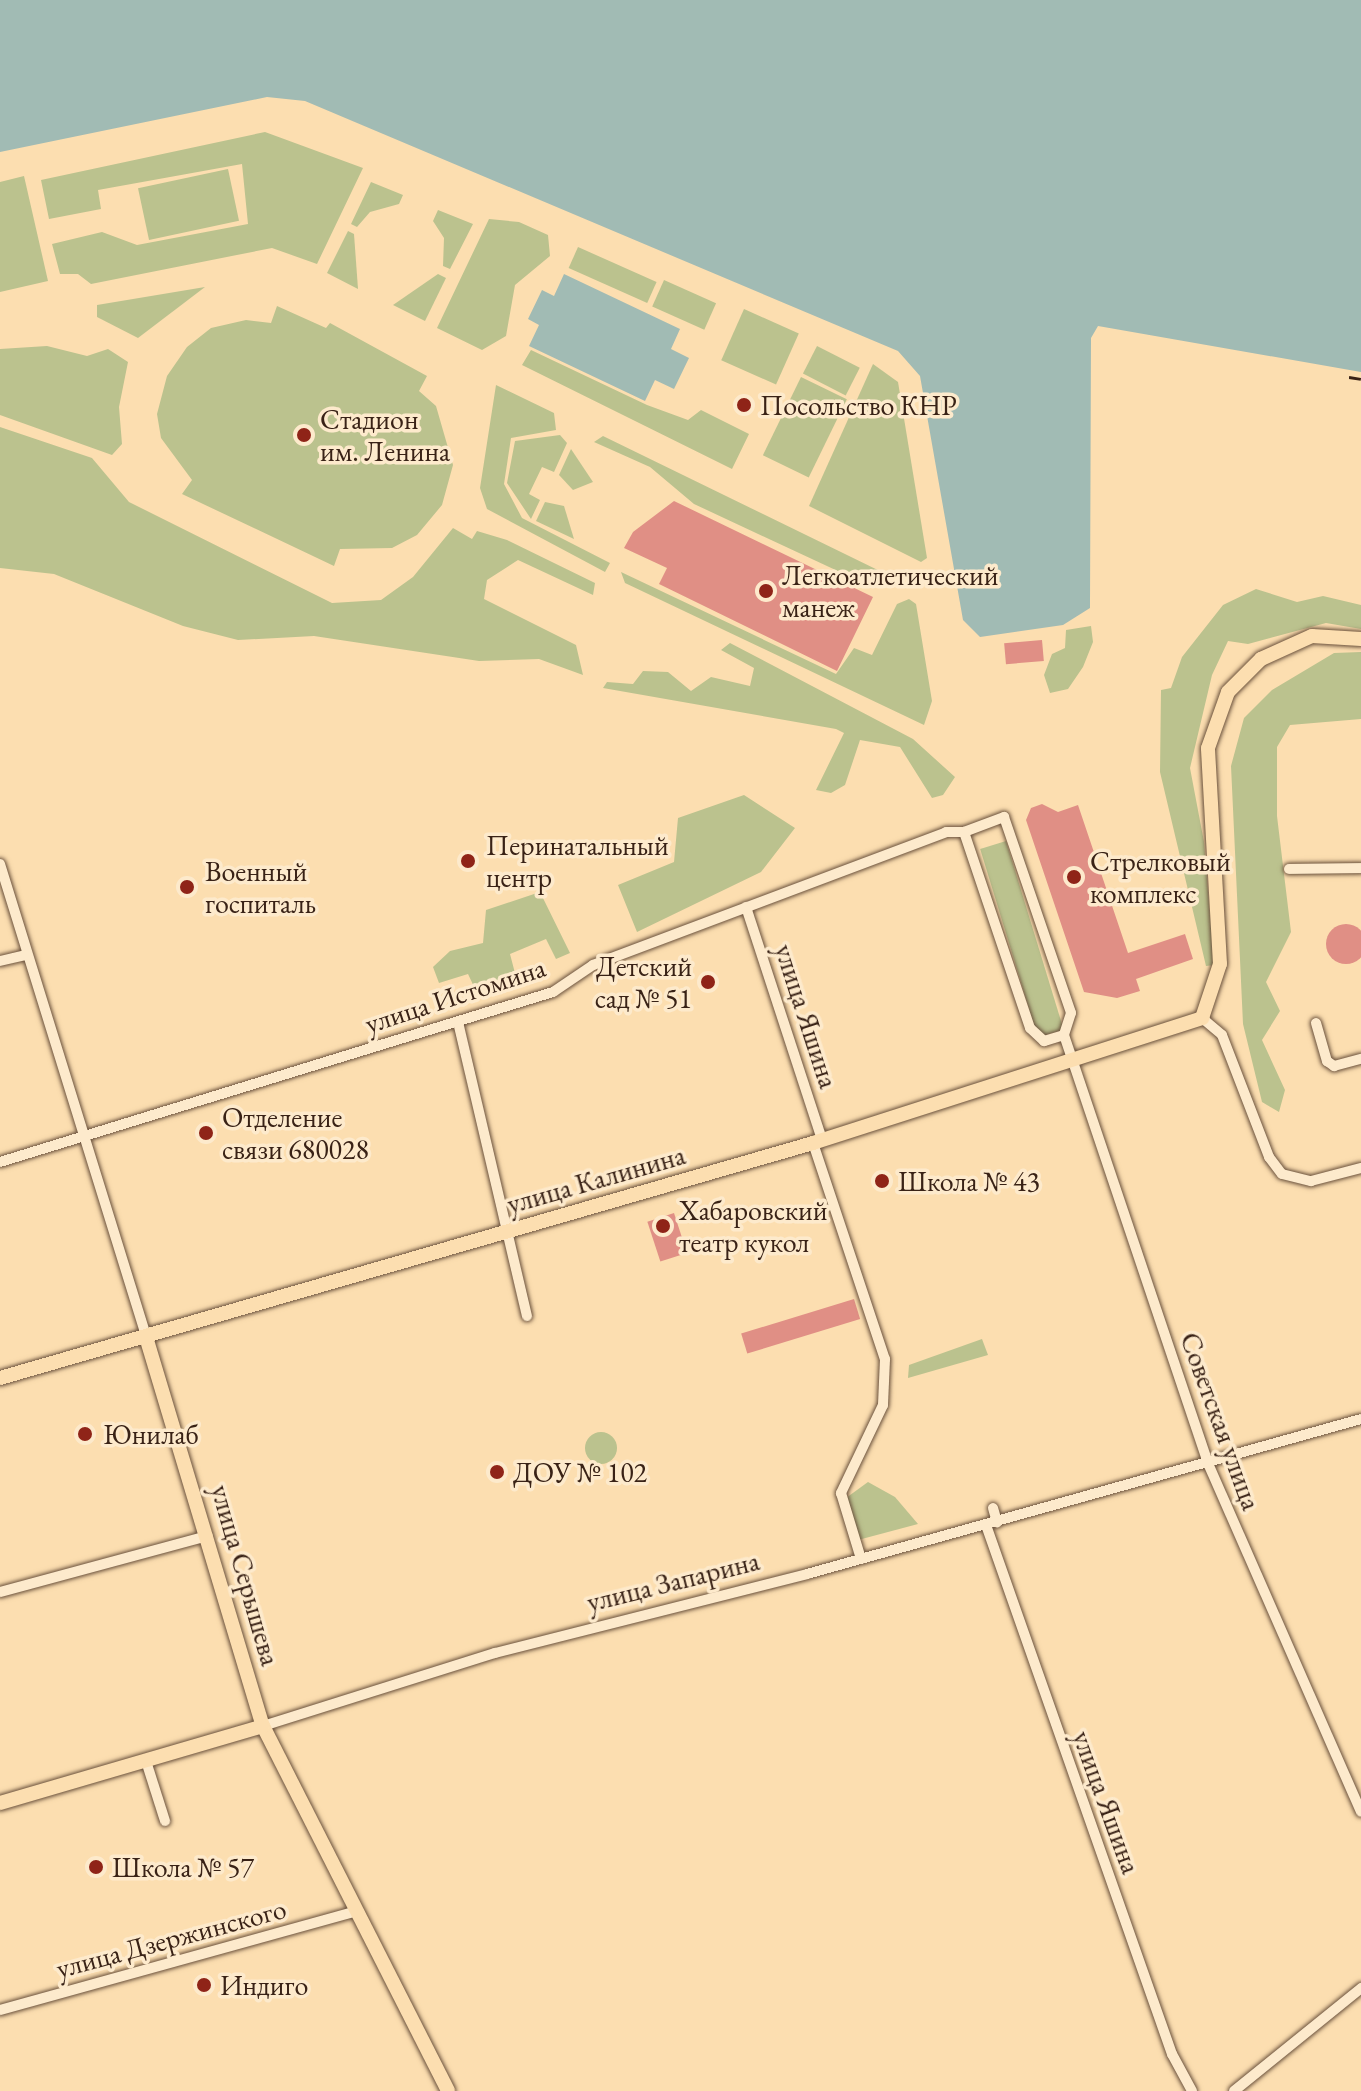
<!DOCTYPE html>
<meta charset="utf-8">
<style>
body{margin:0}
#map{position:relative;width:1361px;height:2091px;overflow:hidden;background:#fcdeb0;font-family:"EB Garamond",serif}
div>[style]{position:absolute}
.green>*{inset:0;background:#bbc28e;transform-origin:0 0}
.round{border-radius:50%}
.water>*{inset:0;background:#a1bbb4}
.building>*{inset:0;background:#e08f85;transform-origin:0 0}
.roads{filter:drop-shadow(0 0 2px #6a513c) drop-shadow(0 0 2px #6a513c)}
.minor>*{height:10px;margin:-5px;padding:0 5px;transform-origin:5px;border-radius:5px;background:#fdeacc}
.major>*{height:14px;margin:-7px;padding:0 7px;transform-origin:7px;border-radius:7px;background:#fcdeb0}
.rail>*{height:3px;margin-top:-1.5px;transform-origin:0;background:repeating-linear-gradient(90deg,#392216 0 14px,transparent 0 28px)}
.dots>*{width:22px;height:22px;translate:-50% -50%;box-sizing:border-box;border:4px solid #fdeacc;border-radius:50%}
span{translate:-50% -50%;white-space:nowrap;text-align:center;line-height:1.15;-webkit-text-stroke:7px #fdeacc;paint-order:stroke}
.poi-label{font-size:28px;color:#392216}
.left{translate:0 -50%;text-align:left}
.right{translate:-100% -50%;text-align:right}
.street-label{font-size:28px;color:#392216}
</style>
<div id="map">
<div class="green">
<i style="clip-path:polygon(265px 132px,363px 168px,317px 264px,272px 248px,91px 284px,78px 274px,60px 274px,52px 244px,102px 232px,137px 245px,248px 224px,242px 164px,98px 190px,101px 209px,49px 219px,41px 180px)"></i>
<i style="left:228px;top:169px;width:53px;height:92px;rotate:78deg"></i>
<i style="clip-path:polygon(24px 176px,48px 281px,0 292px,0 182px)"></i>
<i style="clip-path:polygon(371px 182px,403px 195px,399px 204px,370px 212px,357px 227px,351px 224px)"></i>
<i style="clip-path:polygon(438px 210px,473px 224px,450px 269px,443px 266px,444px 238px,433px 221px)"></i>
<i style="clip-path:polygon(489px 219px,519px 222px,548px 235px,550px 256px,515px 285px,506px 336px,482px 350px,437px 328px)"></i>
<i style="clip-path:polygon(348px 231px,354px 234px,358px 289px,327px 273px)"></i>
<i style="left:578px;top:247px;width:86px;height:23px;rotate:24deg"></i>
<i style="clip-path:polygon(438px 274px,446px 278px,425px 321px,393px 305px)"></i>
<i style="left:664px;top:280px;width:57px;height:29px;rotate:24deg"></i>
<i style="clip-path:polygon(205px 287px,138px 338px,97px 317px,97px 305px)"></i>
<i style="clip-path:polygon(277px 306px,326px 328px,330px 323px,427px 376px,419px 391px,436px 406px,453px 465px,442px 505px,417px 535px,392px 548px,340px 549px,334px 566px,182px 494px,192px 480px,161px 438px,157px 414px,167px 376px,187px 347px,211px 328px,246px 320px,271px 323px)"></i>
<i style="left:744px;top:309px;width:60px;height:56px;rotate:24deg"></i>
<i style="clip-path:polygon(47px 346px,87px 356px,108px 349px,128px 362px,119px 407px,122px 444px,112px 455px,0 415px,0 349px)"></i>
<i style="left:817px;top:346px;width:48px;height:31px;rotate:27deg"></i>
<i style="clip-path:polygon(531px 350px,647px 405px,688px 420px,701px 410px,749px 434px,732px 469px,522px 365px)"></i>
<i style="clip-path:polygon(873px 364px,898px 382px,927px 558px,921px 562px,809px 506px)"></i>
<i style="left:801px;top:377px;width:51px;height:87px;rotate:26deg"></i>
<i style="clip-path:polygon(496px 385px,554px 413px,556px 430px,511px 438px,504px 484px,522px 518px,610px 563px,605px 572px,487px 509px,480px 488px)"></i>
<i style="clip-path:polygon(0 427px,92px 458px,129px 502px,332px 603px,381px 600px,413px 577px,453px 528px,472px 539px,477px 531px,507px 540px,595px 583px,593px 595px,518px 560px,487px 580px,484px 599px,576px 645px,583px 675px,539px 659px,479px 661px,314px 636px,238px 640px,183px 626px,54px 574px,0 568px)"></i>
<i style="clip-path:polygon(560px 435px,567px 443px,554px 472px,542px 467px,529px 494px,540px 500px,531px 519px,507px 483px,515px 441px)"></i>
<i style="clip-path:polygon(603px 436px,888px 575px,877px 581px,842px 573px,694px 504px,650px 467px,594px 442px)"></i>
<i style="clip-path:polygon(571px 449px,593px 482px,573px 490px,559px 475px)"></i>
<i style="clip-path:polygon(545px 502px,564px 506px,574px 539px,536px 521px)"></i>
<i style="clip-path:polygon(621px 572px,836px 674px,854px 648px,872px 655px,897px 604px,909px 599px,916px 604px,932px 701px,924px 725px,625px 583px)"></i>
<i style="clip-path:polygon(1256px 589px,1297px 602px,1323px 596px,1361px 605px,1361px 629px,1326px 623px,1248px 644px,1228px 641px,1212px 675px,1190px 768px,1204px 842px,1214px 965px,1206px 966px,1160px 772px,1161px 690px,1171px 688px,1182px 657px,1223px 605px)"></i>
<i style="clip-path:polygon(1091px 626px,1093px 642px,1083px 667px,1068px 689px,1050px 693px,1044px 675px,1052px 654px,1065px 648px,1066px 630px)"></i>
<i style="clip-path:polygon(730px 643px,913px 739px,955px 777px,943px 795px,932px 798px,900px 747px,860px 740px,845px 785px,831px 793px,816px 790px,844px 733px,836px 729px,603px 688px,607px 682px,633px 684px,643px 671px,668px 672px,691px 691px,711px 677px,750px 686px,754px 668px,721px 650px)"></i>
<i style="clip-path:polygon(1361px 652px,1361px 719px,1290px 725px,1277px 747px,1277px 816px,1291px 932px,1266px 982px,1280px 1011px,1262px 1040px,1285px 1090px,1279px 1112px,1262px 1102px,1243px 1024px,1231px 766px,1244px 718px,1272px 690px,1334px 653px)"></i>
<i style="clip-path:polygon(744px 795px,795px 828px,761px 872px,637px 932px,618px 885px,674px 862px,678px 818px)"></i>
<i style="left:1006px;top:841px;width:197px;height:27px;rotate:73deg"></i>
<i style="clip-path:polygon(540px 892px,570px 953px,556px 959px,546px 939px,510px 954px,516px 977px,477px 993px,468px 974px,439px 983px,433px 967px,450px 951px,483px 943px,486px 910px)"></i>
<i style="clip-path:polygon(982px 1339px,988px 1355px,908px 1378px,909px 1365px)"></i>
<i class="round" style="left:585px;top:1432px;width:32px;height:32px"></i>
<i style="clip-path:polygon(868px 1482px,895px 1497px,918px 1524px,858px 1540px,846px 1498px)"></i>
</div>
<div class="water">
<i style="clip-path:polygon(0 0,1361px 0,1361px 372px,1098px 326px,1091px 338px,1090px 608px,1063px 625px,980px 637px,963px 620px,920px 376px,898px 351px,305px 101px,267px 97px,0 152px)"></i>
<i style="clip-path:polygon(564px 274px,680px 329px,671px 349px,689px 358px,674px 389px,655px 380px,645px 401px,529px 346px,539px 325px,528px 319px,542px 290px,554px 296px)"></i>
</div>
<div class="building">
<i style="clip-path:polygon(674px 501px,873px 597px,837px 671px,659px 584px,667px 568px,624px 548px,633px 532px)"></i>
<i style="left:1042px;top:640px;width:21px;height:38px;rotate:85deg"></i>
<i style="clip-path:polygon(1042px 804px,1058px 812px,1078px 805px,1128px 953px,1185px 934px,1193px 959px,1136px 979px,1140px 991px,1117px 998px,1084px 992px,1026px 820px,1031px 808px)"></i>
<i class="round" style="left:1326px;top:924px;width:40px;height:40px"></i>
<i style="left:674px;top:1213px;width:42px;height:28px;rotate:72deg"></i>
<i style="left:854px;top:1299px;width:21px;height:118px;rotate:73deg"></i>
</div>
<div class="roads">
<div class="minor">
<i style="left:0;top:864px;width:495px;rotate:72.8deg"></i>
<i style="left:1289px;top:869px;width:72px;rotate:-0.8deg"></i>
<i style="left:746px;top:907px;width:245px;rotate:71.9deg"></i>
<i style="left:0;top:961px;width:27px;rotate:-13deg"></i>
<i style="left:1202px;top:1018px;width:26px;rotate:40deg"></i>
<i style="left:1222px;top:1035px;width:131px;rotate:68.9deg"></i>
<i style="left:1269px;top:1157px;width:21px;rotate:53deg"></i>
<i style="left:1282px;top:1174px;width:30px;rotate:14deg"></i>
<i style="left:1311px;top:1181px;width:52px;rotate:-14.6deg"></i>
<i style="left:458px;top:1022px;width:302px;rotate:76.8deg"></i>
<i style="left:1316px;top:1023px;width:40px;rotate:74deg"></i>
<i style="left:1327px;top:1061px;width:9px;rotate:36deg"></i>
<i style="left:1334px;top:1066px;width:28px;rotate:-15deg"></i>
<i style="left:1064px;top:1035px;width:449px;rotate:71.4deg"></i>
<i style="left:1207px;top:1461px;width:383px;rotate:66.3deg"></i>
<i style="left:813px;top:1143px;width:228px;rotate:71.6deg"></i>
<i style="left:885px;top:1359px;width:46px;rotate:92.5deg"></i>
<i style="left:883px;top:1405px;width:98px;rotate:115.5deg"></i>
<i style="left:841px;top:1493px;width:69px;rotate:73.1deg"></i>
<i style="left:0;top:1162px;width:579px;rotate:-17.09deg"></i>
<i style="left:553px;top:992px;width:48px;rotate:-34deg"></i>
<i style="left:593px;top:965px;width:377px;rotate:-20.6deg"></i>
<i style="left:946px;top:832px;width:18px"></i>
<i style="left:964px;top:832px;width:43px;rotate:-20.6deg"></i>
<i style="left:1004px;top:817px;width:207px;rotate:71.1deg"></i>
<i style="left:1071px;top:1013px;width:23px;rotate:108deg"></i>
<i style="left:1064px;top:1035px;width:21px;rotate:163deg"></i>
<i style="left:1044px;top:1041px;width:19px;rotate:-137deg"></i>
<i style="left:1030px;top:1028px;width:207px;rotate:-108.6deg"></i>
<i style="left:993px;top:1508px;width:15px;rotate:74deg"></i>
<i style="left:986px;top:1525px;width:561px;rotate:70.63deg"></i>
<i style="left:1172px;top:2054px;width:42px;rotate:61.6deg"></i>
<i style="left:0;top:1592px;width:215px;rotate:-15.1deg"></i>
<i style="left:263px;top:1726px;width:243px;rotate:-17.5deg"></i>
<i style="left:495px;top:1653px;width:322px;rotate:-14.2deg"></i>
<i style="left:807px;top:1574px;width:575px;rotate:-15.63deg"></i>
<i style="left:146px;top:1761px;width:63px;rotate:72.4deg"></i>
<i style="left:0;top:2010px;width:367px;rotate:-15.5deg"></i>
<i style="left:1234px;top:2091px;width:164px;rotate:-39deg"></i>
</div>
<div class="major">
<i style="left:146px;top:1337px;width:406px;rotate:73.3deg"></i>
<i style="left:263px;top:1726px;width:409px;rotate:63.1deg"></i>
<i style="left:0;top:1378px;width:846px;rotate:-16.12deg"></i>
<i style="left:813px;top:1143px;width:409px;rotate:-17.8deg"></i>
<i style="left:1202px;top:1018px;width:57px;rotate:-71.6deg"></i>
<i style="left:1220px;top:964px;width:216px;rotate:-93.2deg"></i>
<i style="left:1208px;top:748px;width:59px;rotate:-70.3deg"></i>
<i style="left:1228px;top:692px;width:47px;rotate:-45deg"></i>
<i style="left:1261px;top:659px;width:56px;rotate:-24.3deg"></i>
<i style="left:1312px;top:636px;width:49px;rotate:3.5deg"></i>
<i style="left:0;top:1803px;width:274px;rotate:-16.3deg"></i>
</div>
</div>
<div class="rail">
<i style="left:1349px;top:377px;width:12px;rotate:9deg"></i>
</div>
<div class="dots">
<i style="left:744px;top:405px;background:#8f2418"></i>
<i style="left:304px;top:435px;background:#8f2418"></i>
<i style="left:766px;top:591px;background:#8f2418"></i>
<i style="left:468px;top:861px;background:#8f2418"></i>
<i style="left:1074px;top:877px;background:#8f2418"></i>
<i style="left:187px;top:887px;background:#8f2418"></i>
<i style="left:708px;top:982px;background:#8f2418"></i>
<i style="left:206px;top:1133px;background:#8f2418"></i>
<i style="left:882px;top:1181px;background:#8f2418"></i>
<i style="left:663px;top:1226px;background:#8f2418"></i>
<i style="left:85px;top:1434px;background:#8f2418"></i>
<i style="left:497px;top:1472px;background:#8f2418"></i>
<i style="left:96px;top:1867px;background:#8f2418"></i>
<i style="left:204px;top:1985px;background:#8f2418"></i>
</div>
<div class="poi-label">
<span class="left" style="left:760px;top:405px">Посольство КНР</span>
<span class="left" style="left:320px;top:435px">Стадион<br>им. Ленина</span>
<span class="left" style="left:782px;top:591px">Легкоатлетический<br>манеж</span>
<span class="left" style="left:486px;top:861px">Перинатальный<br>центр</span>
<span class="left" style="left:1090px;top:877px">Стрелковый<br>комплекс</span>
<span class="left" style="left:205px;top:887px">Военный<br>госпиталь</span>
<span class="right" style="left:692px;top:982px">Детский<br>сад № 51</span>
<span class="left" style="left:222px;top:1133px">Отделение<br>связи 680028</span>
<span class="left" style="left:898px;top:1181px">Школа № 43</span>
<span class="left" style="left:679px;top:1226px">Хабаровский<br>театр кукол</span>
<span class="left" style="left:103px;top:1434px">Юнилаб</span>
<span class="left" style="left:513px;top:1472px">ДОУ № 102</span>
<span class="left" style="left:112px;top:1867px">Школа № 57</span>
<span class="left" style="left:220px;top:1985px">Индиго</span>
</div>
<div class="street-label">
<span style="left:455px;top:995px;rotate:-18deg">улица Истомина</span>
<span style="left:807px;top:1016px;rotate:72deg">улица Яшина</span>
<span style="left:596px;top:1179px;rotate:-16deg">улица Калинина</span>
<span style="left:1221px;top:1421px;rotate:70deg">Советская улица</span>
<span style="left:246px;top:1575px;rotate:74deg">улица Серышева</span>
<span style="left:673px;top:1581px;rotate:-14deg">улица Запарина</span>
<span style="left:1107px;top:1802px;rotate:70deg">улица Яшина</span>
<span style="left:171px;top:1938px;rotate:-15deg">улица Дзержинского</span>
</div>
</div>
